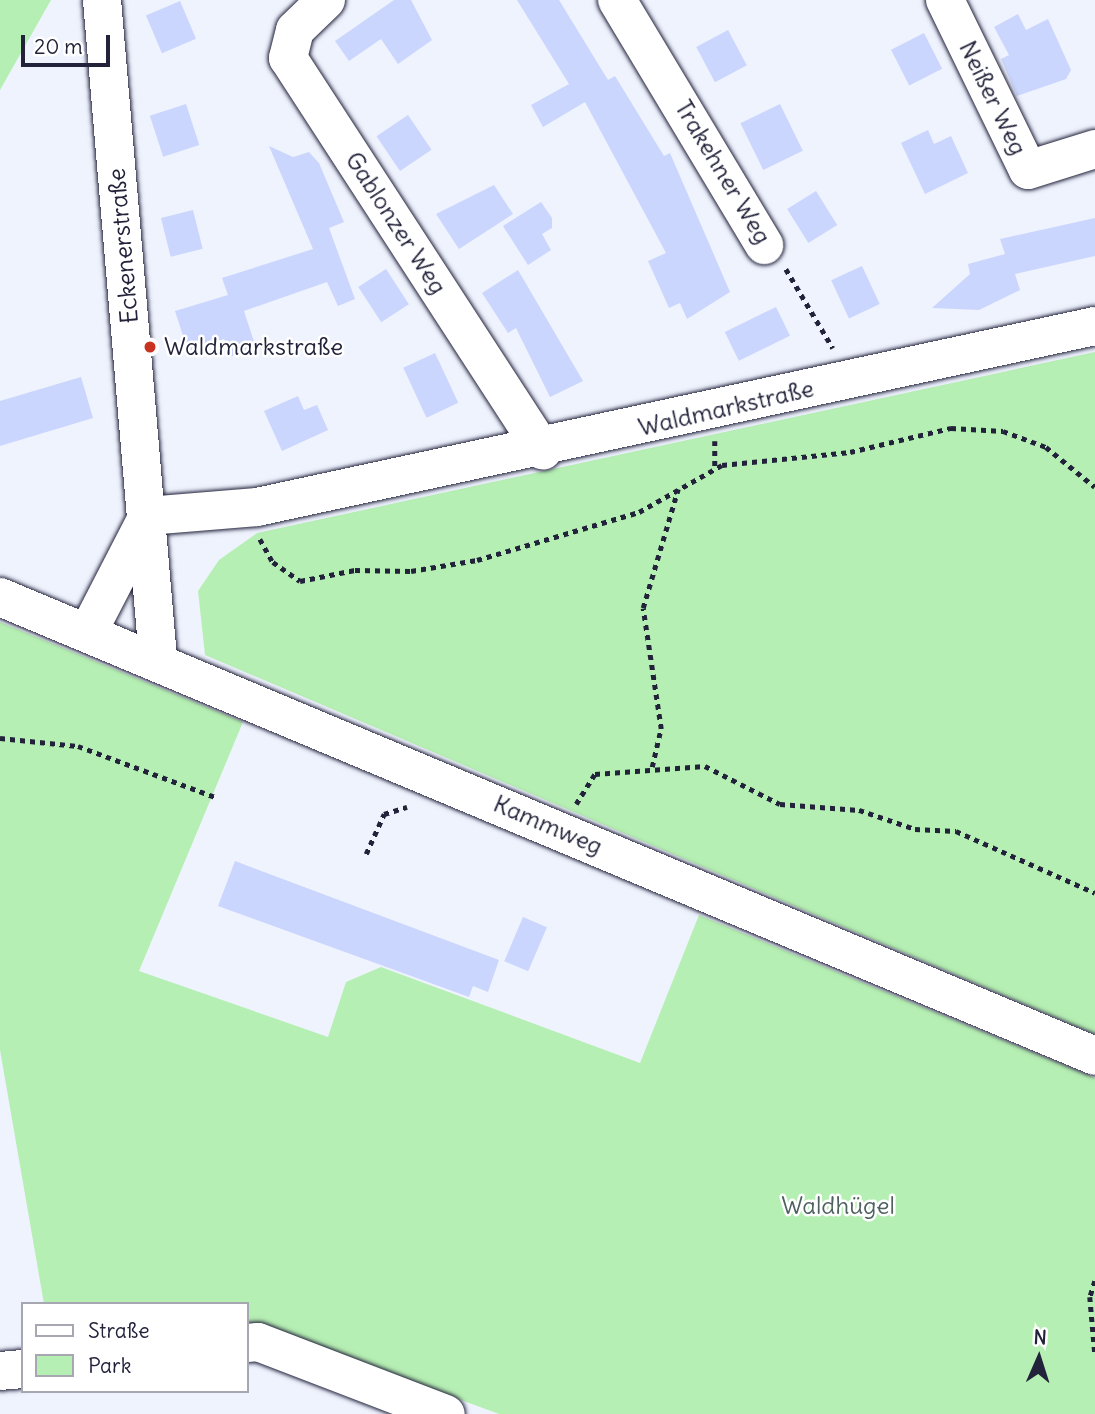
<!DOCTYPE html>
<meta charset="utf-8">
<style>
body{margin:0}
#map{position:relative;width:1095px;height:1414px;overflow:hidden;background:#eff3fe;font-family:Delius,sans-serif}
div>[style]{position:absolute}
.green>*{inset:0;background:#b6efb3}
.building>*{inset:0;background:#cad6fd;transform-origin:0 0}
.path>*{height:4.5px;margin-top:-2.25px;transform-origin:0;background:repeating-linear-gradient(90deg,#22223b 0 5px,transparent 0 10px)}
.roads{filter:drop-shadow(0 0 2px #22223b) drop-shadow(0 0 2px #22223b)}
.minor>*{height:38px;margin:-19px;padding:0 19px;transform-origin:19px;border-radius:19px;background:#fff}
.dots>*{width:19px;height:19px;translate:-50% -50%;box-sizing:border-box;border:4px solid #fff;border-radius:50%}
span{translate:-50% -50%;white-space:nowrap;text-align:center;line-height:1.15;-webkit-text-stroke:5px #fff;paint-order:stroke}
.street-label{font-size:24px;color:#22223b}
.poi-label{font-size:24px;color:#22223b}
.left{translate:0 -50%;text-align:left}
.park-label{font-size:24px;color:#4e605f}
.legend{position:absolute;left:21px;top:1302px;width:228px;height:91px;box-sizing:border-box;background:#fff;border:2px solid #a7a7b1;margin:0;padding:9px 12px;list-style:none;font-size:21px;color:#22223b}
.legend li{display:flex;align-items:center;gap:14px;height:35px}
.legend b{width:35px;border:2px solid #a7a7b1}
.north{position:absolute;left:1004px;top:1323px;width:70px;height:70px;-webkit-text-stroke:5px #fff;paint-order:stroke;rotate:3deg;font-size:19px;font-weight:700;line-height:28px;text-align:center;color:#22223b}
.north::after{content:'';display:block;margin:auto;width:24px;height:32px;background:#22223b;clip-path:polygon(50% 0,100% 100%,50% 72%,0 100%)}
.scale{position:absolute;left:21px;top:35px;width:89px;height:32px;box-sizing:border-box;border:4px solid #22223b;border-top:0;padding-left:9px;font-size:21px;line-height:24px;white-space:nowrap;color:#22223b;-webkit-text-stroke:5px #fff;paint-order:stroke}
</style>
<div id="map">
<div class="green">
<i style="clip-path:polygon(0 0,51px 0,0 90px)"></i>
<i style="clip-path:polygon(1095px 352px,1095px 1034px,205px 655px,198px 591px,219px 560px,257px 533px)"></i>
<i style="clip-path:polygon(0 622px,243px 722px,139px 971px,328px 1037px,346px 982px,381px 967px,640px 1063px,699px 915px,1095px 1078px,1095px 1414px,499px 1414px,247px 1321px,247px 1304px,44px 1304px,0 1050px)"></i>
</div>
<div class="building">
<i style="clip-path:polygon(394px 0,411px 0,432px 40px,398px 64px,381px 39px,349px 61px,335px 41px)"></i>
<i style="clip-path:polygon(517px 0,559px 0,608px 80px,615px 76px,664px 156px,670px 153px,730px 292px,687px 319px,680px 303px,669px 308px,648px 261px,666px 253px,585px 102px,543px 127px,531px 105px,569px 84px)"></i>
<i style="left:180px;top:1px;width:41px;height:37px;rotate:67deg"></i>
<i style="clip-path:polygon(1018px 14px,1026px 30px,1048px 19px,1071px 70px,1066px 79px,1017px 96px,1001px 59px,1009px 55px,994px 27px)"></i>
<i style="left:728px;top:30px;width:40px;height:36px;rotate:62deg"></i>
<i style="left:924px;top:33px;width:40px;height:37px;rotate:63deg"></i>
<i style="left:186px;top:104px;width:43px;height:38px;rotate:72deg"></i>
<i style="left:780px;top:104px;width:52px;height:44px;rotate:64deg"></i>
<i style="left:408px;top:115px;width:42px;height:38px;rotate:56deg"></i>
<i style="clip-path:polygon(928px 130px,934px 144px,951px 136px,968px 173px,925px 194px,901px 143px)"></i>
<i style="clip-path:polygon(269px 146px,293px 157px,309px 152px,319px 163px,344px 222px,329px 228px,355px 299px,338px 306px,327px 282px,244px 311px,256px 348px,230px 357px,224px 339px,188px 351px,175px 311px,228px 295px,222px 278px,313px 249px)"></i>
<i style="clip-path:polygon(494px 185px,513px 214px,459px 249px,436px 214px)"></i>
<i style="left:816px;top:191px;width:40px;height:34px;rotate:58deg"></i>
<i style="clip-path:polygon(541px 202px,552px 218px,552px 228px,542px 234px,551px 250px,528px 265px,503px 226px)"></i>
<i style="left:193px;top:210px;width:40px;height:33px;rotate:76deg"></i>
<i style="clip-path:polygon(1095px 218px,1095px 256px,1015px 274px,1020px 290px,979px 310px,932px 308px,970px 274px,968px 264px,1005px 254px,1000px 239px)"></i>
<i style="left:862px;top:266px;width:42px;height:34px;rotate:65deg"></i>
<i style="left:386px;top:269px;width:42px;height:33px;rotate:57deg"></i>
<i style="clip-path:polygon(518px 270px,583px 381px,550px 397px,516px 328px,508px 333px,482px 293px)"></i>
<i style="left:776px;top:307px;width:32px;height:57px;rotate:64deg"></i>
<i style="left:435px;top:353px;width:55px;height:35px;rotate:65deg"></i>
<i style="clip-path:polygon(81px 377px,93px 418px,0 446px,0 401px)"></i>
<i style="clip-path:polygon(298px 396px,304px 410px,317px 405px,328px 430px,282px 451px,264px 411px)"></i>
<i style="clip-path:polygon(235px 861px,499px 960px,488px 992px,473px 986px,469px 997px,218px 906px)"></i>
<i style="left:523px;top:917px;width:26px;height:48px;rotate:23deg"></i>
</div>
<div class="path">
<i style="left:786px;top:269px;width:92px;rotate:59.3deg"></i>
<i style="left:715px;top:441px;width:28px;rotate:90deg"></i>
<i style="left:260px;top:539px;width:26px;rotate:61deg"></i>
<i style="left:273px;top:562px;width:33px;rotate:35deg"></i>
<i style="left:300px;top:581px;width:56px;rotate:-11.3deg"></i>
<i style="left:355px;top:570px;width:56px;rotate:1deg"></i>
<i style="left:411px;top:571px;width:67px;rotate:-9.5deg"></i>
<i style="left:477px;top:560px;width:169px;rotate:-16.5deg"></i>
<i style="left:639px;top:512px;width:95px;rotate:-29.5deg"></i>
<i style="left:722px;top:465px;width:129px;rotate:-5.8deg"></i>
<i style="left:850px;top:452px;width:104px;rotate:-13.4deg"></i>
<i style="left:951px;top:428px;width:52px;rotate:3.3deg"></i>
<i style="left:1003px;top:431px;width:46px;rotate:20.4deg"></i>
<i style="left:1046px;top:447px;width:63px;rotate:39.2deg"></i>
<i style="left:0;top:738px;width:78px;rotate:5.9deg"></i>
<i style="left:78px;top:746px;width:146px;rotate:20.4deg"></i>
<i style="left:652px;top:767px;width:39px;rotate:-77deg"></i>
<i style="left:661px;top:729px;width:122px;rotate:-98.5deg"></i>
<i style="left:643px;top:608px;width:124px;rotate:-73.6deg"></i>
<i style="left:576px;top:804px;width:36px;rotate:-58deg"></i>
<i style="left:595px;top:774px;width:110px;rotate:-4.2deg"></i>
<i style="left:705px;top:766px;width:84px;rotate:26.9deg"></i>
<i style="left:780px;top:804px;width:79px;rotate:4.3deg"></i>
<i style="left:859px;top:810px;width:59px;rotate:18.7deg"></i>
<i style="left:915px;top:829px;width:41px;rotate:2.8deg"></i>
<i style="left:956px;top:831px;width:152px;rotate:24deg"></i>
<i style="left:366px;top:854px;width:44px;rotate:-65.8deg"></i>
<i style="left:384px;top:814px;width:24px;rotate:-17deg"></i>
<i style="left:1095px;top:1281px;width:17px;rotate:107deg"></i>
<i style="left:1090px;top:1297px;width:57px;rotate:85deg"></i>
</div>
<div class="roads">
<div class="minor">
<i style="left:102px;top:0;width:661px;rotate:85.14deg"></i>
<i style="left:326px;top:0;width:43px;rotate:135.9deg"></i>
<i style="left:295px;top:30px;width:29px;rotate:104deg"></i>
<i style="left:288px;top:58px;width:468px;rotate:57deg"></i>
<i style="left:617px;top:0;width:286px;rotate:59deg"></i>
<i style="left:945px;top:0;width:189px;rotate:64deg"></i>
<i style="left:1028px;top:170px;width:70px;rotate:-17.4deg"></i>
<i style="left:148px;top:516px;width:109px;rotate:-4.7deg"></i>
<i style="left:257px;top:507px;width:857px;rotate:-12.19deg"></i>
<i style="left:0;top:597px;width:1187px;rotate:22.74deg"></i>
<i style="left:88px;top:632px;width:131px;rotate:-62.7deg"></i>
<i style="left:247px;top:1343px;width:11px;rotate:-5deg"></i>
<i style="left:258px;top:1342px;width:201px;rotate:21deg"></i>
<i style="left:0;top:1371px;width:23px;rotate:-5deg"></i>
</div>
</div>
<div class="dots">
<i style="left:150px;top:347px;background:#c8321e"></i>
</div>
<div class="street-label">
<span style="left:993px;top:98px;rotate:64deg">Neißer Weg</span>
<span style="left:723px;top:172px;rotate:59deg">Trakehner Weg</span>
<span style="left:396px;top:223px;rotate:57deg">Gablonzer Weg</span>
<span style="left:123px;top:246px;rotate:-95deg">Eckenerstraße</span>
<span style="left:726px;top:408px;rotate:-13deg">Waldmarkstraße</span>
<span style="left:548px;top:825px;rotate:23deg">Kammweg</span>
</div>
<div class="poi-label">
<span class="left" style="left:164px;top:347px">Waldmarkstraße</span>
</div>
<div class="park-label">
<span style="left:838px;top:1206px">Waldhügel</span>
</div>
<ul class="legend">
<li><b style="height:9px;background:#fff"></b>Straße</li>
<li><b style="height:19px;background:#b6efb3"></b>Park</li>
</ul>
<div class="north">N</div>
<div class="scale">20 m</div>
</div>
